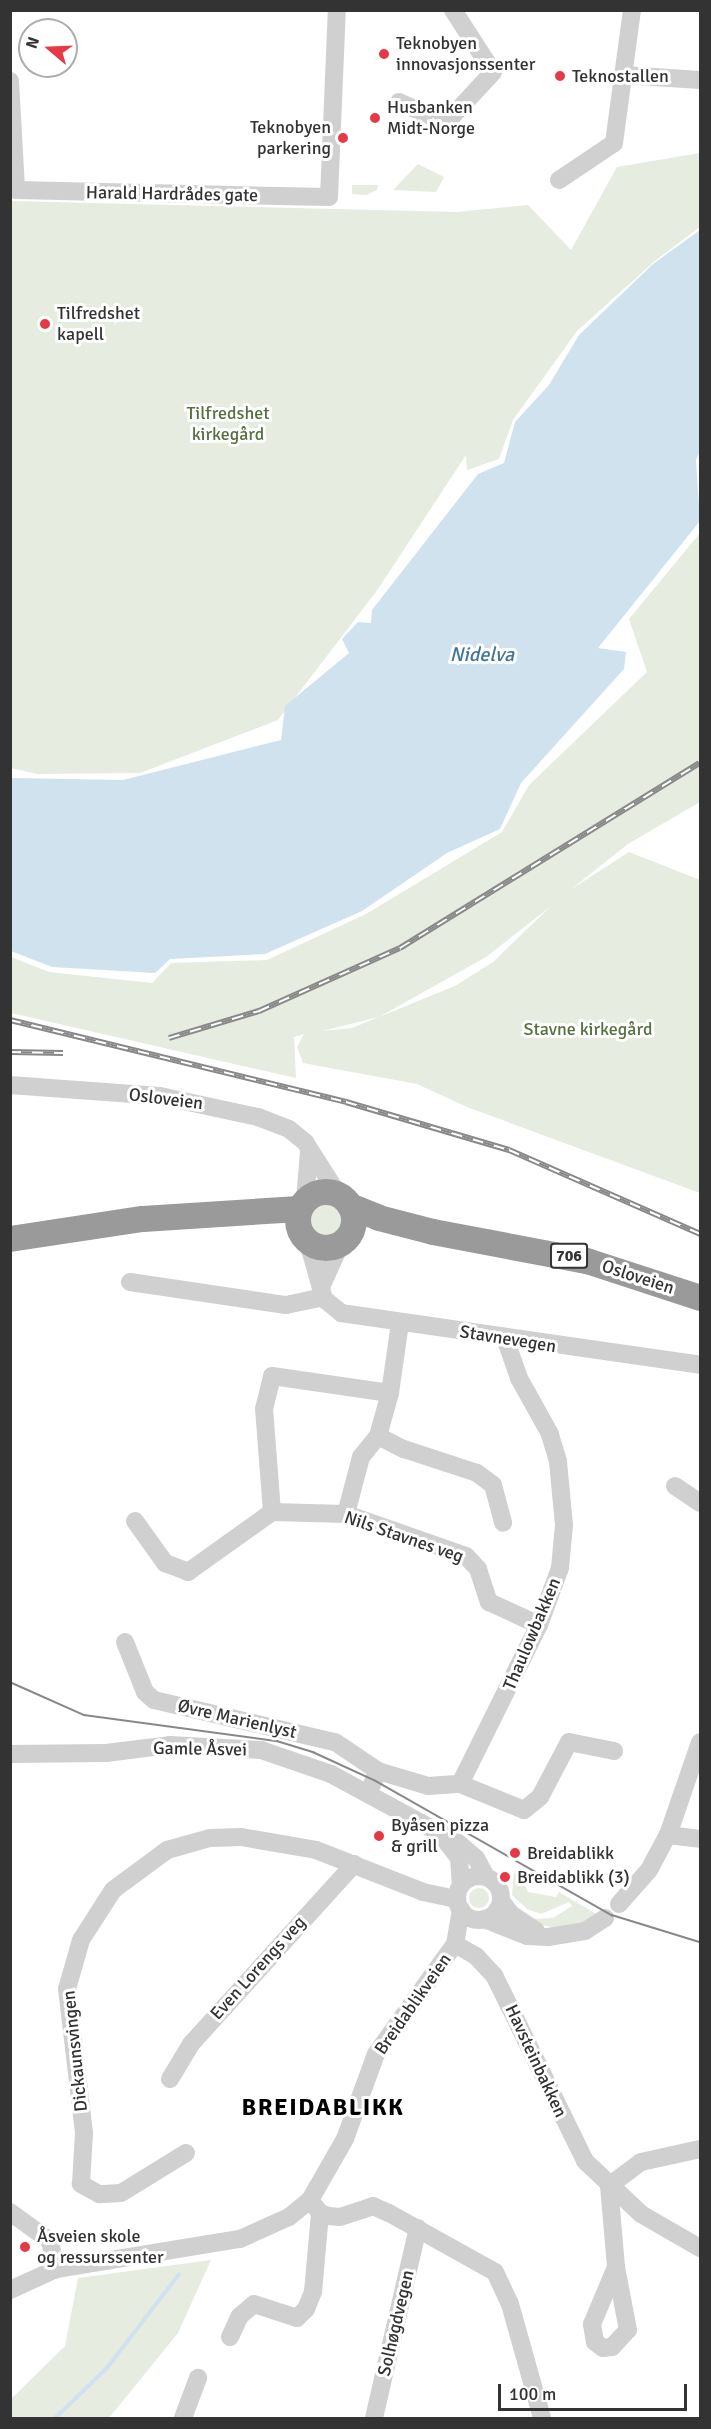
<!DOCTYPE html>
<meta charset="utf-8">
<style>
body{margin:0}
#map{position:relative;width:711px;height:2429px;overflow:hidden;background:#fff;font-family:Signika,sans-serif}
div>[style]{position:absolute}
.green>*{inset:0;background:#e6ecdf}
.round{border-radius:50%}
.water>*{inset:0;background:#cfe2ee}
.stream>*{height:4px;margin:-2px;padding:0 2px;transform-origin:2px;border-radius:2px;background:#cfe2ee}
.minor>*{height:18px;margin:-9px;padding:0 9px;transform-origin:9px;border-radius:9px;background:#d0d0d0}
.minor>.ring{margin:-9px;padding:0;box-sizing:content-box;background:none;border:18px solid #d0d0d0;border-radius:50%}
.highway>*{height:26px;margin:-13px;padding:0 13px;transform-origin:13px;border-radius:13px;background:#9a9a9a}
.highway>.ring{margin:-13px;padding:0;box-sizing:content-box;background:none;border:26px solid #9a9a9a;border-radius:50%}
.tram>*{height:1.5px;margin:-0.75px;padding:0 0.75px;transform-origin:0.75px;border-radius:0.75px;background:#888}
.rail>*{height:6px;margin-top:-3px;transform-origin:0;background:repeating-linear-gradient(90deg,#fff 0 11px,#888 0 22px);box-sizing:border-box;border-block:2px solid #888}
.dots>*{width:16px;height:16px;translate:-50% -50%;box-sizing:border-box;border:3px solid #fff;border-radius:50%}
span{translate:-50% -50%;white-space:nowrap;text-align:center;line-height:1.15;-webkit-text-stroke:6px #fff;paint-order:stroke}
.shield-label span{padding:2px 4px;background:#fff;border:2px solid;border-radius:4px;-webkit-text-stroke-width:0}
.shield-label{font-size:16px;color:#333;font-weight:700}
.poi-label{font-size:18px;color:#333}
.left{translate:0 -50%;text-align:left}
.right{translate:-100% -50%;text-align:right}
.street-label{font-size:18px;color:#333}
.park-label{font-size:18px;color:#56703f}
.water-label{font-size:20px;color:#3f7597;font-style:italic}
.district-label{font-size:24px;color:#000;font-weight:700;letter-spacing:1.5px}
.frame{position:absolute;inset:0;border:12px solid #333;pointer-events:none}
.north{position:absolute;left:18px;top:18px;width:60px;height:60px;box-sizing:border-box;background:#fff;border:2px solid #adadad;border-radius:50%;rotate:289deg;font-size:16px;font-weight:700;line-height:24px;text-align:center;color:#333}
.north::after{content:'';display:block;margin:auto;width:21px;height:27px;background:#e63946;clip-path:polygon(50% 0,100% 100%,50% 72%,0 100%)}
.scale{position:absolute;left:498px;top:2384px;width:189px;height:27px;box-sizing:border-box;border:3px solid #333;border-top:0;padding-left:8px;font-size:18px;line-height:21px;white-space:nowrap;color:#333;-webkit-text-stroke:4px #fff;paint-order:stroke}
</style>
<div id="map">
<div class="green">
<i style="clip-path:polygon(700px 153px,700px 227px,656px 260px,577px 331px,513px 420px,499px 459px,467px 470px,466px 455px,378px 589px,278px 720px,140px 773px,37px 774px,11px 768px,11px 201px,458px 212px,528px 205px,571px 250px,617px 167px)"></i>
<i style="clip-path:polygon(418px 164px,444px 177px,436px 192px,393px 190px)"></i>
<i style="clip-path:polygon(352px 185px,378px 185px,377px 190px,367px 195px,352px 194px)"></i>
<i style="clip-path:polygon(evenodd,700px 533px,700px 802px,628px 844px,570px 890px,629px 852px,700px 880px,700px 1193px,467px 1107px,417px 1084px,303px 1063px,297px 1047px,304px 1034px,294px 1037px,296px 1078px,11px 1013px,11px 957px,49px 972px,152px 983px,171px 963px,267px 960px,366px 914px,502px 832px,529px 785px,647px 672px,629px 619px,700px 533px,550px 907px,493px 962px,455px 986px,352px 1028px,322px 1031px,379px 1017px,486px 957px,550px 907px)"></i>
<i class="round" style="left:309px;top:1204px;width:32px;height:32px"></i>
<i style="clip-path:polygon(514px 1872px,522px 1878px,528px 1892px,556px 1897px,559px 1892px,598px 1915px,584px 1923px,555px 1928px,534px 1923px,534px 1919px,553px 1918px,572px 1906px,569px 1902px,541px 1914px,527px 1909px,512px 1895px)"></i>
<i class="round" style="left:469px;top:1888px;width:20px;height:20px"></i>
<i style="clip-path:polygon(211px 2260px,178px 2333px,109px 2418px,11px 2418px,11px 2399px,65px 2346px,78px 2278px)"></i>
</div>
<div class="water">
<i style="clip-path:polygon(700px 230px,700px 452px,696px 460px,700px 521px,598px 648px,626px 652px,624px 669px,521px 783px,500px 829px,447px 853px,362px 911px,265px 954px,170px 959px,155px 973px,52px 967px,11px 951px,11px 778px,123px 780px,281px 740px,285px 706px,349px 653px,342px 639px,358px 622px,371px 623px,372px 610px,478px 474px,504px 463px,515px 422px,549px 385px,579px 335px,653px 264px)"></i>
</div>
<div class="stream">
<i style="left:55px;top:2418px;width:72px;rotate:-43.9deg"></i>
<i style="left:107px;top:2368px;width:118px;rotate:-52.5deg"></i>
</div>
<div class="minor">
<i style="left:624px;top:75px;width:76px;rotate:3.8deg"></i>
<i style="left:10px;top:81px;width:109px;rotate:86.8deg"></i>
<i style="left:16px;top:190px;width:313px;rotate:1.3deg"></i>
<i style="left:329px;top:197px;width:187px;rotate:-87.6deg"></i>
<i style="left:399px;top:102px;width:51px;rotate:24.1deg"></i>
<i style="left:446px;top:123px;width:69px;rotate:-47.3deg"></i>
<i style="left:493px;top:72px;width:74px;rotate:-122.8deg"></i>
<i style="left:559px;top:180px;width:66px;rotate:-33.9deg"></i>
<i style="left:614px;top:143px;width:134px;rotate:-82.3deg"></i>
<i style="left:10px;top:1085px;width:150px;rotate:4.2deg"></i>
<i style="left:160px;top:1096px;width:100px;rotate:12.1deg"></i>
<i style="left:258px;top:1117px;width:33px;rotate:21deg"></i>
<i style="left:289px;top:1129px;width:21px;rotate:39deg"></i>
<i style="left:305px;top:1142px;width:62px;rotate:57.6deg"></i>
<i style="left:305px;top:1201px;width:50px;rotate:-85.4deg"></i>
<i style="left:308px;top:1242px;width:59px;rotate:74.3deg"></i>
<i style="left:324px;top:1299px;width:22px;rotate:39deg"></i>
<i style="left:341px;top:1313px;width:363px;rotate:8.2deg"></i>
<i style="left:130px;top:1282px;width:158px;rotate:8.4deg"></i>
<i style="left:286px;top:1305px;width:38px;rotate:-12deg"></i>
<i style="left:321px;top:1287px;width:48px;rotate:-65.6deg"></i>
<i style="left:378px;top:1436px;width:29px;rotate:27deg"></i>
<i style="left:404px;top:1449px;width:77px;rotate:18.2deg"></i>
<i style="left:477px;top:1473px;width:20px;rotate:37deg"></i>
<i style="left:493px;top:1485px;width:39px;rotate:75deg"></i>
<i style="left:675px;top:1486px;width:30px;rotate:34deg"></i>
<i style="left:272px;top:1512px;width:103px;rotate:-94.4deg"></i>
<i style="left:264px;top:1409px;width:34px;rotate:-76deg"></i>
<i style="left:272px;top:1376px;width:119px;rotate:8.2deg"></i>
<i style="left:346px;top:1514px;width:59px;rotate:-75.3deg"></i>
<i style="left:361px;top:1457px;width:27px;rotate:-51deg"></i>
<i style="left:378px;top:1436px;width:45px;rotate:-74.4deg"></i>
<i style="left:390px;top:1393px;width:71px;rotate:-81.9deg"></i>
<i style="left:135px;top:1521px;width:52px;rotate:54.5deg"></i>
<i style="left:165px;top:1563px;width:25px;rotate:21deg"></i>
<i style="left:188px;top:1572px;width:103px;rotate:-35.5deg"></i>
<i style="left:272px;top:1512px;width:74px;rotate:1.5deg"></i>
<i style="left:346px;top:1514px;width:127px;rotate:19.3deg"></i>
<i style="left:466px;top:1556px;width:18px;rotate:47deg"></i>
<i style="left:478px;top:1569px;width:35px;rotate:72deg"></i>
<i style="left:489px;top:1602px;width:55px;rotate:24.7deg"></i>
<i style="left:125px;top:1642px;width:54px;rotate:68.2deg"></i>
<i style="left:145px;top:1692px;width:12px;rotate:42deg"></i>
<i style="left:154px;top:1700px;width:186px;rotate:13.1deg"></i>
<i style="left:335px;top:1742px;width:52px;rotate:34deg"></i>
<i style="left:10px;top:1754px;width:96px;rotate:-0.6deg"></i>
<i style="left:106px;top:1753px;width:64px;rotate:-7.1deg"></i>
<i style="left:170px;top:1745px;width:91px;rotate:3.1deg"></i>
<i style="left:261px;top:1750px;width:74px;rotate:18.9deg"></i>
<i style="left:331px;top:1774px;width:145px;rotate:28.5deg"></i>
<i style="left:458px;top:1843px;width:23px;rotate:40deg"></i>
<i style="left:476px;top:1858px;width:21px;rotate:62deg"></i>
<i style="left:460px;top:1784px;width:69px;rotate:22.1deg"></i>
<i style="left:524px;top:1810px;width:21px;rotate:-39deg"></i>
<i style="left:540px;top:1797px;width:62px;rotate:-62.2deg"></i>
<i style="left:569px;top:1742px;width:46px;rotate:11.3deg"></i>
<i style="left:368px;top:1794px;width:25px;rotate:-67deg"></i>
<i style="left:378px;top:1771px;width:52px;rotate:16.7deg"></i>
<i style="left:428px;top:1786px;width:32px;rotate:-4deg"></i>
<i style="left:460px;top:1784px;width:178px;rotate:-63.6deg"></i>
<i style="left:539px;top:1625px;width:61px;rotate:-69.8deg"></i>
<i style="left:560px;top:1568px;width:43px;rotate:-84.7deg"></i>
<i style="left:564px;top:1525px;width:64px;rotate:-95.4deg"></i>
<i style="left:558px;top:1461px;width:28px;rotate:-107deg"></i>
<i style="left:550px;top:1434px;width:64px;rotate:-119deg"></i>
<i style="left:519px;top:1378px;width:42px;rotate:-109.3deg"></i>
<i style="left:668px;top:1835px;width:32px;rotate:7deg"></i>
<i style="left:445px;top:1840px;width:23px;rotate:52deg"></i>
<i style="left:459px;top:1858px;width:27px;rotate:86deg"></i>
<i class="ring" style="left:457px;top:1876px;width:26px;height:26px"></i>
<i style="left:501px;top:1901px;width:16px;rotate:52deg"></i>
<i style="left:511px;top:1914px;width:30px;rotate:34deg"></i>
<i style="left:619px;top:1904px;width:45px;rotate:-48.6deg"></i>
<i style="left:649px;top:1870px;width:40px;rotate:-62deg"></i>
<i style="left:668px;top:1835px;width:98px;rotate:-71deg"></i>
<i style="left:484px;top:1919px;width:46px;rotate:21.6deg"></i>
<i style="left:527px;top:1936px;width:21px;rotate:3deg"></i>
<i style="left:548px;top:1937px;width:37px;rotate:-9deg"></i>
<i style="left:585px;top:1931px;width:24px;rotate:-33deg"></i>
<i style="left:455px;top:1944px;width:24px;rotate:30deg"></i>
<i style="left:476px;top:1956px;width:26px;rotate:47deg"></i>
<i style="left:494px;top:1975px;width:207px;rotate:63.9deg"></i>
<i style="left:585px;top:2161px;width:77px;rotate:43.4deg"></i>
<i style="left:641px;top:2214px;width:68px;rotate:30deg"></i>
<i style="left:170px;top:2079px;width:41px;rotate:-59deg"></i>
<i style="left:191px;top:2044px;width:243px;rotate:-47.8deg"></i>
<i style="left:186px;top:2153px;width:76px;rotate:148.4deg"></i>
<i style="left:121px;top:2193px;width:22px;rotate:177deg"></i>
<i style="left:99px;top:2194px;width:21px;rotate:-151deg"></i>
<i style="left:81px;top:2184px;width:51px;rotate:-86.6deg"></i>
<i style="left:84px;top:2133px;width:145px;rotate:-96.7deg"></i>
<i style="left:67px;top:1989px;width:51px;rotate:-74.1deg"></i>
<i style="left:81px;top:1940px;width:59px;rotate:-57.4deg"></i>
<i style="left:113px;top:1890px;width:67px;rotate:-36.5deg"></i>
<i style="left:167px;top:1850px;width:45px;rotate:-15.6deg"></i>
<i style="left:210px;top:1838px;width:31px;rotate:-2deg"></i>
<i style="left:241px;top:1837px;width:76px;rotate:9.8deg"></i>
<i style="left:316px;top:1850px;width:115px;rotate:21.4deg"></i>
<i style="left:423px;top:1892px;width:35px;rotate:12deg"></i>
<i style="left:310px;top:2200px;width:16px;rotate:52deg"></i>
<i style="left:320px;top:2213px;width:9px;rotate:18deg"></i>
<i style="left:329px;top:2216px;width:11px;rotate:5deg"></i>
<i style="left:340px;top:2217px;width:35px;rotate:-18deg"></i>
<i style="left:373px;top:2206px;width:17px;rotate:24deg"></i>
<i style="left:389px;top:2213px;width:121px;rotate:29.1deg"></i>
<i style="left:495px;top:2272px;width:35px;rotate:65deg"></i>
<i style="left:510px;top:2304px;width:118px;rotate:74.3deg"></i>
<i style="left:10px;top:2212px;width:49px;rotate:35.9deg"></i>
<i style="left:50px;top:2241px;width:29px;rotate:78deg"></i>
<i style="left:616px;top:2267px;width:62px;rotate:112.8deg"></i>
<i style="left:592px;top:2324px;width:18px;rotate:81deg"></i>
<i style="left:595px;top:2342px;width:10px;rotate:37deg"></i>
<i style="left:603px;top:2348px;width:9px;rotate:-6deg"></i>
<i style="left:612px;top:2347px;width:23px;rotate:-47deg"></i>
<i style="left:628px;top:2330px;width:64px;rotate:-100.8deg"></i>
<i style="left:616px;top:2267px;width:81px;rotate:-94.9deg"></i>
<i style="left:609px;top:2186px;width:40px;rotate:-37deg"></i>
<i style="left:641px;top:2162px;width:60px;rotate:-12.4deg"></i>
<i style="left:10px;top:2290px;width:51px;rotate:-24.5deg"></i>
<i style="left:56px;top:2269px;width:186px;rotate:-9.3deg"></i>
<i style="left:240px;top:2239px;width:54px;rotate:-24.2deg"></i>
<i style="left:289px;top:2217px;width:27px;rotate:-39deg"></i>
<i style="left:310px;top:2200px;width:70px;rotate:-60.2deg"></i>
<i style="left:345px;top:2139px;width:90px;rotate:-70deg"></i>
<i style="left:376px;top:2054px;width:135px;rotate:-54.3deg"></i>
<i style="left:455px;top:1944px;width:35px;rotate:-80deg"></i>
<i style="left:230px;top:2337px;width:23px;rotate:-65deg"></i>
<i style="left:240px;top:2316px;width:18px;rotate:-41deg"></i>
<i style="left:254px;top:2304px;width:45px;rotate:18deg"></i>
<i style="left:297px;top:2318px;width:13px;rotate:-45deg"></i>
<i style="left:306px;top:2309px;width:18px;rotate:-68deg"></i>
<i style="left:313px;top:2292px;width:79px;rotate:-84.9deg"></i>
<i style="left:183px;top:2418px;width:43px;rotate:-69.4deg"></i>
<i style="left:374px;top:2418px;width:195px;rotate:-77deg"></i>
</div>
<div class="highway">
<i class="ring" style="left:298px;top:1192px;width:30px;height:30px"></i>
<i style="left:350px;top:1206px;width:31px;rotate:22deg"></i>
<i style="left:379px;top:1218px;width:56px;rotate:14.5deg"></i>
<i style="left:433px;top:1232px;width:157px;rotate:10.7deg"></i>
<i style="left:587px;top:1261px;width:119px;rotate:18.1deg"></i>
<i style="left:10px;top:1239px;width:134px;rotate:-8.6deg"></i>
<i style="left:143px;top:1219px;width:156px;rotate:-3.7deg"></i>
</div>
<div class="tram">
<i style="left:10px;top:1682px;width:81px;rotate:24deg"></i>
<i style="left:84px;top:1715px;width:195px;rotate:7.7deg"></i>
<i style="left:277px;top:1741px;width:38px;rotate:17deg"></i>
<i style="left:313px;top:1752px;width:67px;rotate:24.7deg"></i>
<i style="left:374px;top:1780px;width:274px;rotate:29.6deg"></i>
<i style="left:612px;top:1915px;width:92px;rotate:17.1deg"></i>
</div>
<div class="rail">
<i style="left:10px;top:1020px;width:346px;rotate:13.7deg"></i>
<i style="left:346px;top:1102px;width:170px;rotate:16.4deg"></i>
<i style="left:509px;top:1150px;width:209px;rotate:23.7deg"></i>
<i style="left:169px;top:1038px;width:94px;rotate:-16.7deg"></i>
<i style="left:259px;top:1011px;width:154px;rotate:-24.1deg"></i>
<i style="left:400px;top:948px;width:352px;rotate:-31.7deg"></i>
<i style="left:10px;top:1052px;width:53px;rotate:1.1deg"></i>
</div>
<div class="dots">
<i style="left:384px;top:54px;background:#e63946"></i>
<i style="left:560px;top:76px;background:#e63946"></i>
<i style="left:375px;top:118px;background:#e63946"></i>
<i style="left:343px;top:138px;background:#e63946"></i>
<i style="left:45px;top:324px;background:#e63946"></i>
<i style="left:379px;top:1836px;background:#e63946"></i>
<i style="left:515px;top:1853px;background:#e63946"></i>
<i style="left:505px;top:1877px;background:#e63946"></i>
<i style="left:25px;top:2247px;background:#e63946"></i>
</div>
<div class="shield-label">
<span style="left:569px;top:1256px">706</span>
</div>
<div class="poi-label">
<span class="left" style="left:396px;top:54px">Teknobyen<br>innovasjonssenter</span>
<span class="left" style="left:572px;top:76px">Teknostallen</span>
<span class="left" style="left:387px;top:118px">Husbanken<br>Midt-Norge</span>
<span class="right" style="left:331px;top:138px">Teknobyen<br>parkering</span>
<span class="left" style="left:57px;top:324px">Tilfredshet<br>kapell</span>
<span class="left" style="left:391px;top:1836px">Byåsen pizza<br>&amp; grill</span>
<span class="left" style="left:527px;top:1853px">Breidablikk</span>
<span class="left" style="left:517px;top:1877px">Breidablikk (3)</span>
<span class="left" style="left:37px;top:2247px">Åsveien skole<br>og ressurssenter</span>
</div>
<div class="street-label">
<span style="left:172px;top:194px;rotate:1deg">Harald Hardrådes gate</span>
<span style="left:166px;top:1099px;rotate:7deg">Osloveien</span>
<span style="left:638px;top:1277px;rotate:18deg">Osloveien</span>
<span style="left:508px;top:1339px;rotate:9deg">Stavnevegen</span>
<span style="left:404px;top:1537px;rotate:19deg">Nils Stavnes veg</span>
<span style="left:532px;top:1634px;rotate:-67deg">Thaulowbakken</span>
<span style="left:237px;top:1719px;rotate:13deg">Øvre Marienlyst</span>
<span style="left:200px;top:1749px;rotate:1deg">Gamle Åsvei</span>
<span style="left:258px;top:1968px;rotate:-48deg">Even Lorengs veg</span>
<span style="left:413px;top:2004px;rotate:-55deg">Breidablikveien</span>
<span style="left:75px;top:2051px;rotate:-96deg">Dickaunsvingen</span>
<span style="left:536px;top:2061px;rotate:65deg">Havsteinbakken</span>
<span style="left:396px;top:2323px;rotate:-77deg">Solhøgdvegen</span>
</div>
<div class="park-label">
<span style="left:228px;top:424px">Tilfredshet<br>kirkegård</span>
<span style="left:588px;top:1029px">Stavne kirkegård</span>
</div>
<div class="water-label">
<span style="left:482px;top:654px">Nidelva</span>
</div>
<div class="district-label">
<span style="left:323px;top:2108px">BREIDABLIKK</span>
</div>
<div class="frame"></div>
<div class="north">N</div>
<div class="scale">100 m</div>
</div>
